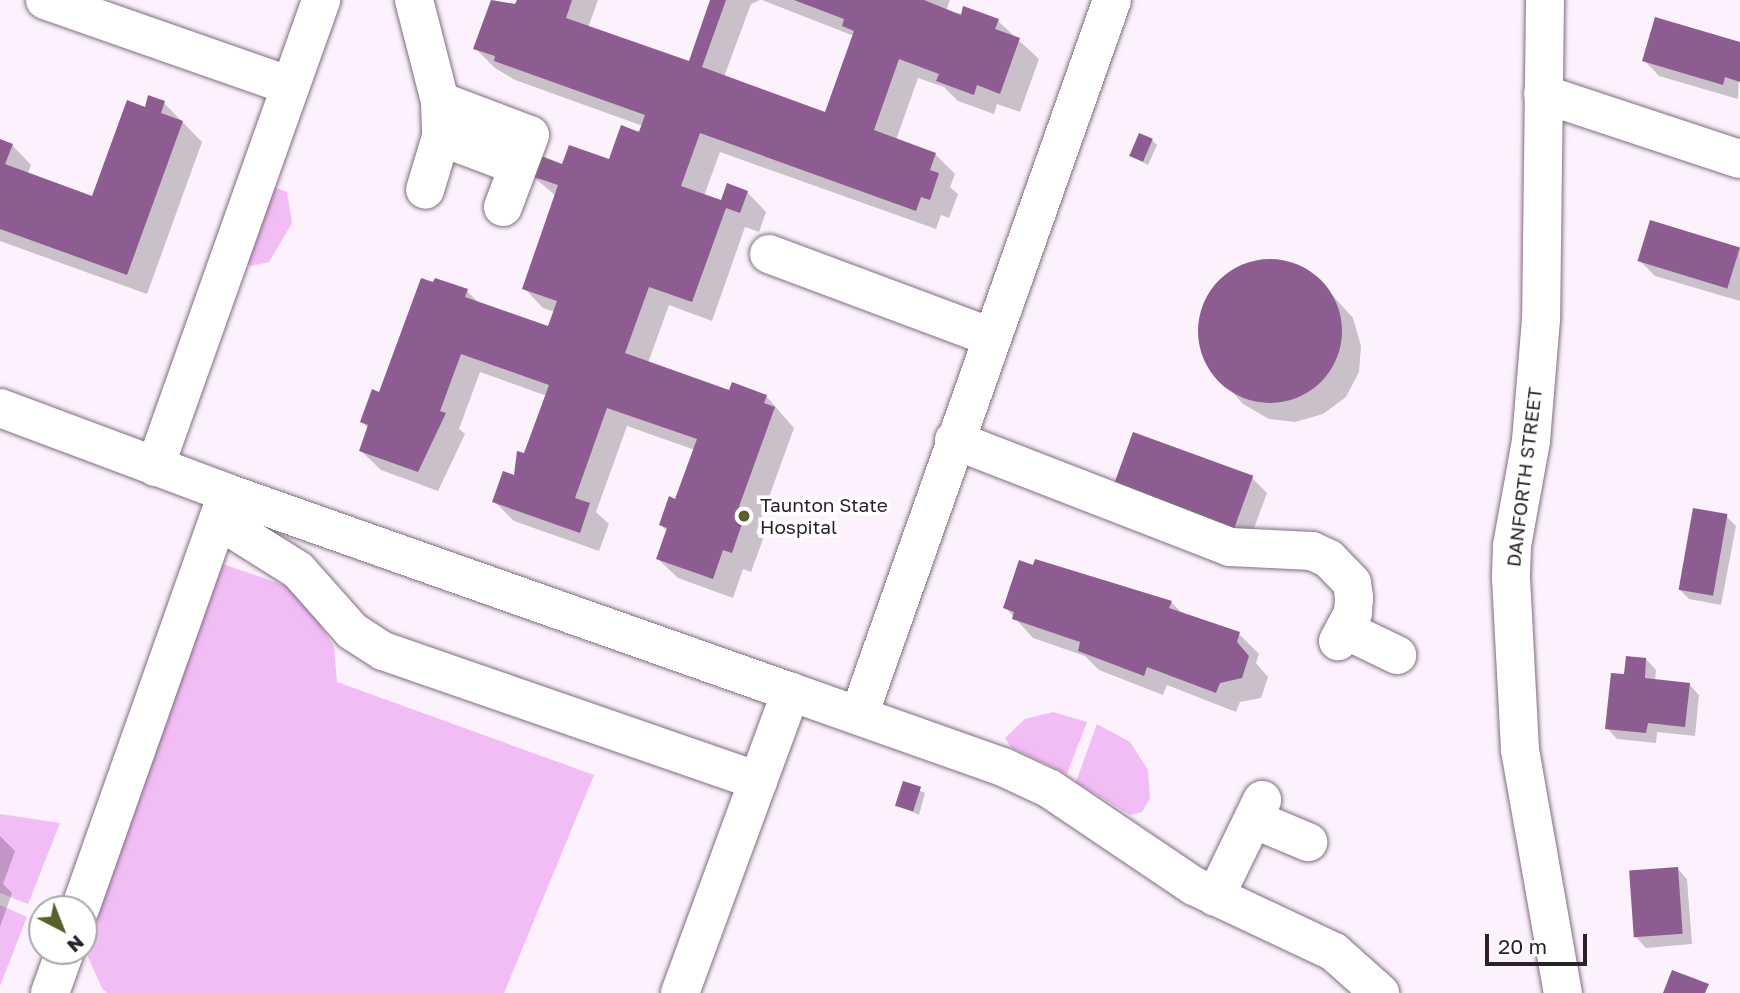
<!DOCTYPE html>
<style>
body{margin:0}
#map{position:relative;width:1740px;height:993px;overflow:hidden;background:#fcf1fc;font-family:"Golos Text",sans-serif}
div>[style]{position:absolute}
.green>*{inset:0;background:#f2bcf5}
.shadow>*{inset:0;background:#0003}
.building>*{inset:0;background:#8d5c90;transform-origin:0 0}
.round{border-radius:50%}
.roads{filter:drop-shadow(0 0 2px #826b83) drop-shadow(0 0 2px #826b83)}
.minor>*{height:38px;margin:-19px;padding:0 19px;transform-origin:19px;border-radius:19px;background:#fff}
.dots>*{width:19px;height:19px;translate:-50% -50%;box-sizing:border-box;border:4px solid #fff;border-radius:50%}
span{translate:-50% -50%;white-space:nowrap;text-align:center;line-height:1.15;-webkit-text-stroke:7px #fff;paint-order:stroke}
.street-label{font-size:19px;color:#2b212c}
.poi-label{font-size:19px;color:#2b212c}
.left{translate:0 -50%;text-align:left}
.north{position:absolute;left:28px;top:895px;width:70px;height:70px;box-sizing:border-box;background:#fff;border:2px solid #aaa6ab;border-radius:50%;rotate:138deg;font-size:19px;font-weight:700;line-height:28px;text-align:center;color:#2b212c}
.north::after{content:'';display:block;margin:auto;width:24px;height:32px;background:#585e2c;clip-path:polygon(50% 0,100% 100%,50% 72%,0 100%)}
.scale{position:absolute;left:1485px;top:934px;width:102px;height:32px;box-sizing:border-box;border:4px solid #2b212c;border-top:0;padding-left:9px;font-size:21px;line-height:24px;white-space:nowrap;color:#2b212c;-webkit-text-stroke:5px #fff;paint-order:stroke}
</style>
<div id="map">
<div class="green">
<i style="clip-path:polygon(274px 187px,287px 192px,292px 223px,269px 262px,250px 266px,247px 261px)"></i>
<i style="clip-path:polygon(223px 564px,286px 586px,305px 600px,334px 647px,337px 682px,594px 775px,504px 993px,107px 993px,102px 988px,84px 948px)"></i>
<i style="clip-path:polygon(1053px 712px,1087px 722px,1067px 774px,1011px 747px,1005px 738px,1025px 719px)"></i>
<i style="clip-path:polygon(1097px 724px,1130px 742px,1148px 770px,1150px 798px,1142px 812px,1130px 815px,1076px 782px)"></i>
<i style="clip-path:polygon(0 814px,60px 823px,28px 904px,0 893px)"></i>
<i style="clip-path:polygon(0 905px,27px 917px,0 986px)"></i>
</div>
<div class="shadow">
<i style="clip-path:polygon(493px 0,516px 6px,519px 0,598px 0,588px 28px,690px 64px,712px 0,760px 0,751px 4px,724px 77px,826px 114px,854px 36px,762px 0,950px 0,946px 11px,998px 21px,1039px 59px,1020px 112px,997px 104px,994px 114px,958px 101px,944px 87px,918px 78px,896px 140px,935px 154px,955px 174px,950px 187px,958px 194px,949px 218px,941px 215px,936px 229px,720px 152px,704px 196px,722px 202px,747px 192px,766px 212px,759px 232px,745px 227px,712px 321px,669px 305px,648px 363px,730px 393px,766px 396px,794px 428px,756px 533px,763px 539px,751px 572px,743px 569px,733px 598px,678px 578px,658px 559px,668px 532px,661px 525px,676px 501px,695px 450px,627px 426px,596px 512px,609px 524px,599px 551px,514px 521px,494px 501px,515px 477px,547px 396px,480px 372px,459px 429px,465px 434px,438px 491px,381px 470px,361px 451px,369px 429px,362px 422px,467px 291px,480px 304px,549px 328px,555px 312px,543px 308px,524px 288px,556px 196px,530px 174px,610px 161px,643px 126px,515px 80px,495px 68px,475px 48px)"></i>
<i style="clip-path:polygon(1740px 44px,1738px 99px,1659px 76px,1644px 60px)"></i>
<i style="clip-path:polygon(164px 103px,202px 142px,147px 294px,0 241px,0 141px,12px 145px,31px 165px,28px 173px,93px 199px,146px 109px)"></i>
<i style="clip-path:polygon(1152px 140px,1157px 145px,1148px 165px,1131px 156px)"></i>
<i style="clip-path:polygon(1740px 248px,1740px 301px,1655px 276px,1640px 261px)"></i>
<i style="clip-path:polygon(1264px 260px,1293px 264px,1316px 277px,1353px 318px,1361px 346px,1359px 372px,1346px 397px,1323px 414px,1295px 422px,1269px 419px,1243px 404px,1207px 363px,1199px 335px,1204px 305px,1218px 283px,1239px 268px)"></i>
<i style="clip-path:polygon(1134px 434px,1252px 478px,1267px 493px,1247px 547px)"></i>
<i style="clip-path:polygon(1726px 516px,1736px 526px,1721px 605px,1689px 599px,1679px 589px)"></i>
<i style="clip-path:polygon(1104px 580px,1171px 602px,1184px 615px,1239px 634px,1259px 654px,1256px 663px,1268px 677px,1261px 698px,1240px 702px,1236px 712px,1167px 685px,1163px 695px,1099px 670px,1085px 656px,1033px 638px,1005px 607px,1102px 584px)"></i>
<i style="clip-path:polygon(1646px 659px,1656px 670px,1655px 681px,1689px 684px,1699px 695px,1695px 736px,1657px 732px,1656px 743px,1617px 739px,1607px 728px,1625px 676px)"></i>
<i style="clip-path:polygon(904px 784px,925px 793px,919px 815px,898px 805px)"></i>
<i style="clip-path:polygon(0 836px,15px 851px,3px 884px,12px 893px,0 927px)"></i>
<i style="clip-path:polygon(1677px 868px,1687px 879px,1692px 944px,1646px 948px,1636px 937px)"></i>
</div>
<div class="building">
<i style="clip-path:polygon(491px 0,515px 4px,517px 0,572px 0,566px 18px,689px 61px,710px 0,726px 0,702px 67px,825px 112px,854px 31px,842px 26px,844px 19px,794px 0,924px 0,961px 15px,963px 6px,999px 19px,995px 29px,1020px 38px,1000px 94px,977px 85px,974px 95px,936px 81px,939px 74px,899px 59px,874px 130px,936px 153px,930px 170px,939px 173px,930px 200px,921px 197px,916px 211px,700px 133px,681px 186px,721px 200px,727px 183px,748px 191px,740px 213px,726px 208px,692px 302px,649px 287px,625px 353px,729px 390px,732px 382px,767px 395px,764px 403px,775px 407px,736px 515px,744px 518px,732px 553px,723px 550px,713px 579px,656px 559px,667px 528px,659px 525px,669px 496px,675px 499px,697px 439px,607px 408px,575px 498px,590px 503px,580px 533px,492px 502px,503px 471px,514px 475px,517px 451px,524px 453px,549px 385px,461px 354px,440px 411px,446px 413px,418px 472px,359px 451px,368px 425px,360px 422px,372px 389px,379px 392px,421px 278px,433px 282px,435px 278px,468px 289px,465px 297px,548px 326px,557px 301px,522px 289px,558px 185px,528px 175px,536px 154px,562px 164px,569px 145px,609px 159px,621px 125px,639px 132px,645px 115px,494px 61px,495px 56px,473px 49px)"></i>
<i style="clip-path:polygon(1655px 17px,1740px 42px,1740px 82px,1725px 77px,1723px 85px,1642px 61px)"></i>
<i style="clip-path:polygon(148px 95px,165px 101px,161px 113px,183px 121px,127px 275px,0 229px,0 139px,13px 144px,5px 164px,92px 196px,127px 100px,145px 107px)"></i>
<i style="left:1139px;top:133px;width:15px;height:25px;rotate:23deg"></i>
<i style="left:1650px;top:220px;width:94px;height:43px;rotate:17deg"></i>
<i class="round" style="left:1198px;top:259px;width:144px;height:144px"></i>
<i style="left:1133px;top:432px;width:128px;height:61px;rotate:20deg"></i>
<i style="left:1693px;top:508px;width:35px;height:83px;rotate:10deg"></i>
<i style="clip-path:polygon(1035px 559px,1172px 601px,1169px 608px,1240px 632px,1237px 642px,1249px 656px,1242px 678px,1220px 683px,1216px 693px,1147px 667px,1144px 676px,1078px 651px,1080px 642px,1012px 619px,1014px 612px,1003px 608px,1019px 560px,1033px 565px)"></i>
<i style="clip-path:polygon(1626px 656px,1646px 658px,1645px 678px,1690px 683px,1685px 727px,1648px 723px,1646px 733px,1605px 729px,1611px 673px,1624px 674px)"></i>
<i style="left:903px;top:781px;width:19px;height:26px;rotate:18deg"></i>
<i style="left:1678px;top:867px;width:67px;height:49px;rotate:86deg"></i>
<i style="clip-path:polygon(1672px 970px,1709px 984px,1705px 993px,1663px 993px)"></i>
</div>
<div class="roads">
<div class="minor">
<i style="left:45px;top:0;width:260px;rotate:19.3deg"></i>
<i style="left:414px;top:0;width:104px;rotate:75.6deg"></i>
<i style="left:440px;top:101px;width:36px;rotate:88deg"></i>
<i style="left:441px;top:137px;width:55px;rotate:106.8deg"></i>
<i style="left:1545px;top:0;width:319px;rotate:90.7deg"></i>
<i style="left:1541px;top:319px;width:122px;rotate:94.7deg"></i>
<i style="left:1531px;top:441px;width:107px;rotate:100.3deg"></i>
<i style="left:1512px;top:546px;width:32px;rotate:92deg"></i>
<i style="left:1511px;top:578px;width:172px;rotate:87deg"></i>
<i style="left:1520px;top:750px;width:247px;rotate:80deg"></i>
<i style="left:1543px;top:94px;width:207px;rotate:18.3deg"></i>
<i style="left:440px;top:101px;width:96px;rotate:20.7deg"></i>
<i style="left:530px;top:135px;width:77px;rotate:110.6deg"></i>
<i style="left:441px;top:137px;width:82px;rotate:20.6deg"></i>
<i style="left:769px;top:254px;width:237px;rotate:20.5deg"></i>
<i style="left:0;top:408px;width:242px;rotate:20.5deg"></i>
<i style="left:227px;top:493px;width:598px;rotate:19.43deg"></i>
<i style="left:954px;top:440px;width:296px;rotate:21.2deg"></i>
<i style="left:1230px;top:547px;width:82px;rotate:2.8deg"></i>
<i style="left:1312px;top:551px;width:19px;rotate:25deg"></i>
<i style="left:1329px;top:559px;width:33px;rotate:46deg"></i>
<i style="left:1352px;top:583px;width:15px;rotate:82deg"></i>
<i style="left:1354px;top:598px;width:15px;rotate:94deg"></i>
<i style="left:1353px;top:613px;width:32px;rotate:118deg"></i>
<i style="left:155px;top:467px;width:496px;rotate:-70.4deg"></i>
<i style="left:218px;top:520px;width:94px;rotate:32deg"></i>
<i style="left:298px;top:570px;width:81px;rotate:48.5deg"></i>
<i style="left:352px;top:631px;width:37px;rotate:33deg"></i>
<i style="left:383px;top:651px;width:397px;rotate:19.1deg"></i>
<i style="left:1345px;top:630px;width:58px;rotate:25.7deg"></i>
<i style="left:859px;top:715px;width:758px;rotate:-70.51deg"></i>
<i style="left:1253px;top:819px;width:60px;rotate:22.7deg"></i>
<i style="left:1215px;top:897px;width:108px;rotate:-64.1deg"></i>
<i style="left:80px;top:909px;width:439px;rotate:-70.5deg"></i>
<i style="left:50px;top:993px;width:45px;rotate:-70.3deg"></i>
<i style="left:680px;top:993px;width:321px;rotate:-69.8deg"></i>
<i style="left:791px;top:692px;width:225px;rotate:19.5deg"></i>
<i style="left:1003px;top:767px;width:52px;rotate:25.1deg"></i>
<i style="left:1050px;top:789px;width:174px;rotate:34deg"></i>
<i style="left:1194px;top:886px;width:155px;rotate:25.2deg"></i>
<i style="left:1334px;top:952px;width:62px;rotate:41.7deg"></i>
</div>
</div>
<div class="dots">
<i style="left:744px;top:516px;background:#585e2c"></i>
</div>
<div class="street-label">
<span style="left:1524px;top:477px;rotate:-83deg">DANFORTH STREET</span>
</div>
<div class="poi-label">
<span class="left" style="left:760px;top:516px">Taunton State<br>Hospital</span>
</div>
<div class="north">N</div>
<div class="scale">20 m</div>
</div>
